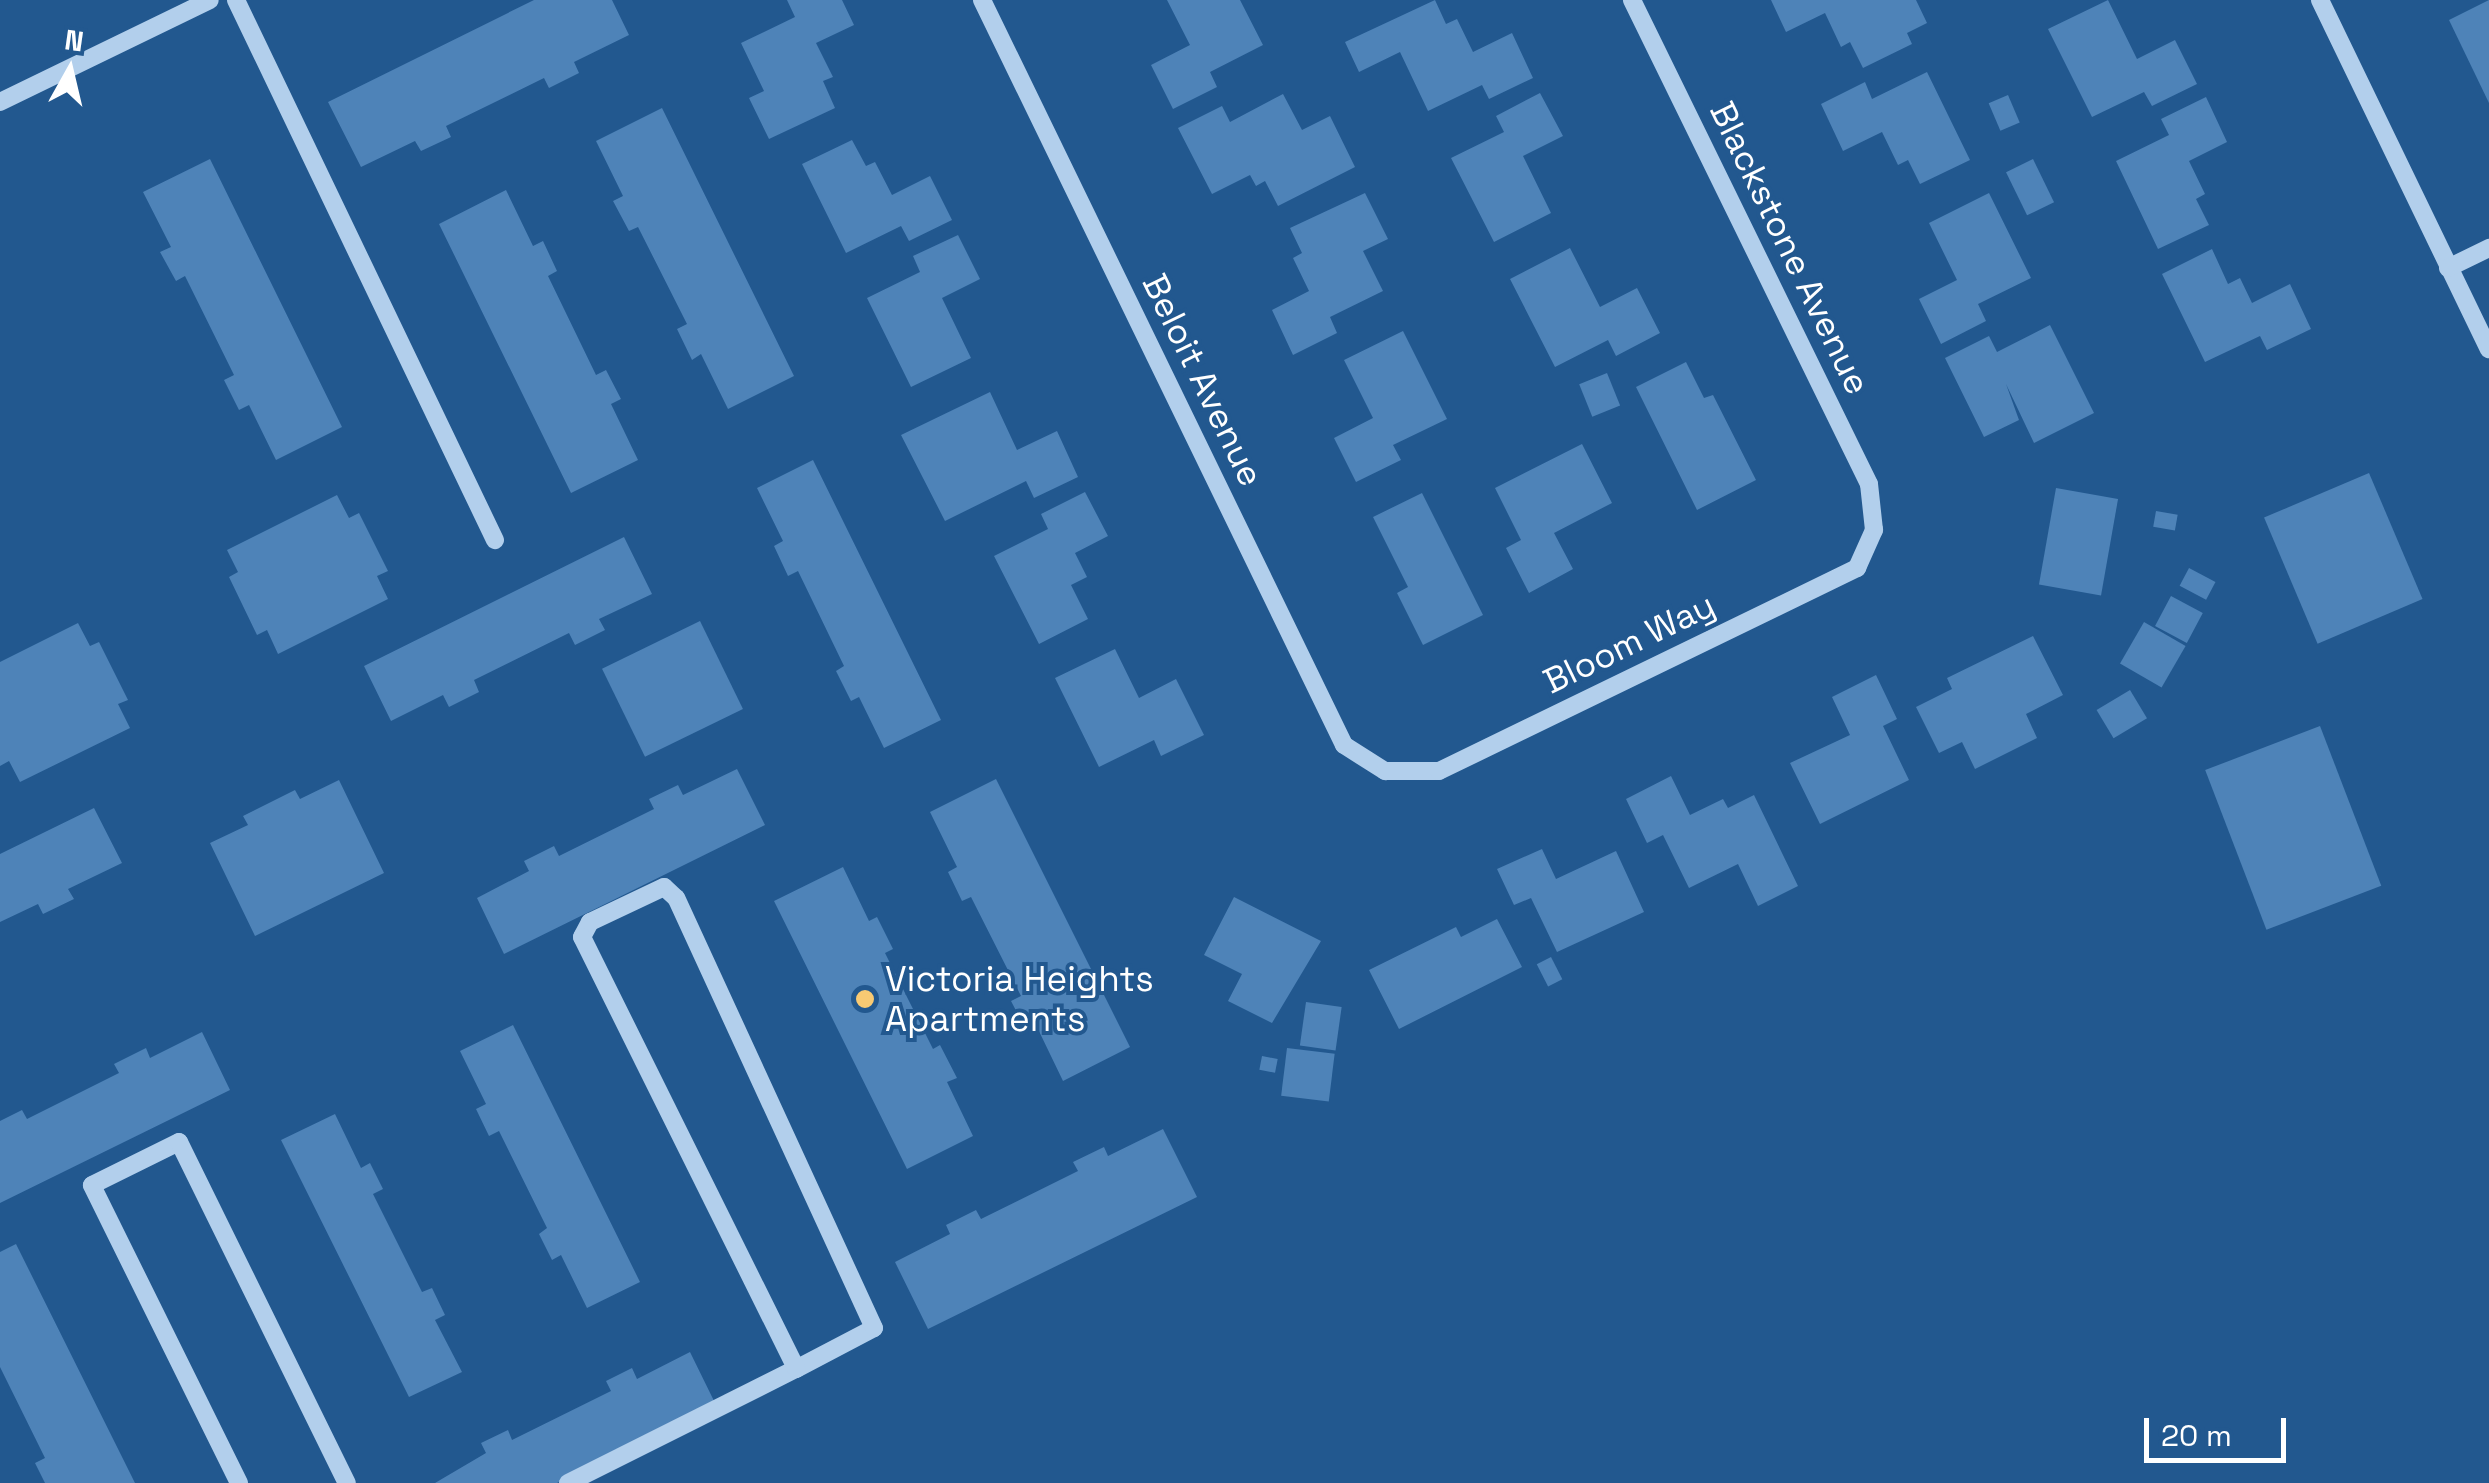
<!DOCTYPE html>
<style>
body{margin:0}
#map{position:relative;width:2489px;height:1483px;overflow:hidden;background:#22588f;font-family:"Space Grotesk",sans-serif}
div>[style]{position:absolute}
.building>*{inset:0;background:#4e83b8;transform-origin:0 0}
.minor>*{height:18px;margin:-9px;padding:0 9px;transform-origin:9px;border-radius:9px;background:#b2cfec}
.dots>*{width:28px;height:28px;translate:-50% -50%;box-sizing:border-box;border:5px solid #22588f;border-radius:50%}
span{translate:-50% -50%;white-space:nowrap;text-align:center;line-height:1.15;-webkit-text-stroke:8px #22588f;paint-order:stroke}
.street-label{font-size:35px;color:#fff}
.poi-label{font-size:35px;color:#fff}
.left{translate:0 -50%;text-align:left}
.north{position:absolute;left:20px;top:20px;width:100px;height:100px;-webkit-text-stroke:8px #22588f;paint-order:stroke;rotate:8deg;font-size:28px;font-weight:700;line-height:40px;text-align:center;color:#fff}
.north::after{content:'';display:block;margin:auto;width:35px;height:45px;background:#fff;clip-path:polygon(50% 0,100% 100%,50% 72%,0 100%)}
.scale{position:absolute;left:2144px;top:1418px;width:142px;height:45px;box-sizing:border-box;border:5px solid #fff;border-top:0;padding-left:12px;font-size:30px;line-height:35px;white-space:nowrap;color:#fff;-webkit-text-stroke:8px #22588f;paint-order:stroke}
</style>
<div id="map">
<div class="building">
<i style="clip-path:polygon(534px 0,612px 0,629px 35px,574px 62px,579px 73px,549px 88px,544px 78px,446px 126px,451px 137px,421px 151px,415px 141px,361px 167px,328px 102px)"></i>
<i style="clip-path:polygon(787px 0,842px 0,854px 25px,816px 43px,833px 77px,823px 81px,835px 108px,769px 139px,749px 98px,764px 91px,741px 43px,795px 17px)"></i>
<i style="clip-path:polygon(1167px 0,1240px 0,1263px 45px,1210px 72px,1217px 87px,1173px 109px,1151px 65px,1190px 45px)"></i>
<i style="clip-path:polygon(1435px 0,1446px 24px,1457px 19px,1473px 52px,1512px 33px,1533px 78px,1489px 99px,1482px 85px,1428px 111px,1400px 52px,1359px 72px,1345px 42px)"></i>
<i style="clip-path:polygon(1771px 0,1916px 0,1927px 23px,1907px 33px,1912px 44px,1863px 68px,1850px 42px,1841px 47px,1825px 13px,1786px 32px)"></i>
<i style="clip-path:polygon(2108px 0,2137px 59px,2175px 40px,2197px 84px,2152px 106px,2144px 92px,2092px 117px,2048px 29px)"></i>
<i style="clip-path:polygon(2489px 0,2489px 103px,2449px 20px)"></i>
<i style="clip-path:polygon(1927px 72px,1970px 160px,1920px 184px,1908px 160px,1898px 165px,1882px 132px,1843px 151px,1821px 104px,1865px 82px,1872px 99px)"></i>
<i style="clip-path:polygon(1540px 93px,1563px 136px,1523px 156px,1551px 213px,1494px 242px,1451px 158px,1504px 132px,1496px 116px)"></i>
<i style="clip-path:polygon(1283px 94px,1302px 130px,1330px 116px,1355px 167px,1278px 206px,1265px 181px,1256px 186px,1250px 175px,1212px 194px,1178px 128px,1222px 106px,1230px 122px)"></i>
<i style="left:2008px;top:95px;width:30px;height:21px;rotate:67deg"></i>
<i style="clip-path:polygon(2206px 97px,2227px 142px,2189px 161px,2205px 194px,2196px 199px,2209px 225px,2158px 249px,2116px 161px,2169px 135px,2161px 119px)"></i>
<i style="clip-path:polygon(662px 108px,794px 376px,728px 409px,701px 354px,692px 360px,677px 329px,687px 324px,638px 227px,629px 231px,613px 201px,623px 196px,596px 141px)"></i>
<i style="clip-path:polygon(852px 140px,866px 166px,875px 162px,892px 195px,930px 176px,952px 220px,909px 241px,901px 226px,846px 253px,802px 164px)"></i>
<i style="clip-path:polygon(210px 159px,342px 427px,276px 460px,249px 405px,239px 410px,224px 380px,234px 375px,185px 276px,176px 281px,160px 252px,171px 247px,143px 192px)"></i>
<i style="left:2033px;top:159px;width:48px;height:30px;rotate:64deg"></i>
<i style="clip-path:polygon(506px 190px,533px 246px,543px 241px,557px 271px,548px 276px,596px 375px,606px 370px,621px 399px,611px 404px,638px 460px,571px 493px,439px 224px)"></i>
<i style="clip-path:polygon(1365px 193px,1388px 239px,1363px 251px,1383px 291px,1330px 317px,1337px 333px,1293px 355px,1272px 310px,1309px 291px,1293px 258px,1302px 253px,1290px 228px)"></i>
<i style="clip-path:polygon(1989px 193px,2031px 278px,1978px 304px,1986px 321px,1941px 344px,1919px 299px,1957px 280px,1929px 223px)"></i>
<i style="clip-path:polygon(958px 235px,980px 279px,942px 298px,971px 358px,911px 387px,867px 298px,920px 272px,913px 256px)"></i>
<i style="clip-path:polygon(1570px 248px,1600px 307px,1637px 288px,1660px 333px,1616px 356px,1608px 340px,1555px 367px,1510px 279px)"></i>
<i style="clip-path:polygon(2212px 249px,2228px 284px,2240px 278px,2252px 303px,2290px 284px,2311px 329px,2267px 350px,2260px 336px,2205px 362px,2162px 274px)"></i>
<i style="clip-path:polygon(2050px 325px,2094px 413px,2034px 443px,2006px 384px,2019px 420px,1984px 437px,1945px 358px,1989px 336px,1997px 352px)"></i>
<i style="clip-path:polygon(1403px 331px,1447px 419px,1393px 445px,1401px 460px,1356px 482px,1334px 438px,1373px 418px,1344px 360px)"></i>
<i style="clip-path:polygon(1686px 362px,1704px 398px,1713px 395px,1756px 480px,1697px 510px,1636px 387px)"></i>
<i style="left:1607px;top:373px;width:35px;height:30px;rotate:68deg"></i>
<i style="clip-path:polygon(990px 392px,1017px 450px,1057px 431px,1078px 477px,1034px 498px,1026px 481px,945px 521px,901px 435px)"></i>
<i style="clip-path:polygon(1582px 444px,1612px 503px,1554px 533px,1573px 569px,1529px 593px,1506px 548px,1521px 540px,1495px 488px)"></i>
<i style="clip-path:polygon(813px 460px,941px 720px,884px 748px,859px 697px,851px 701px,836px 671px,844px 666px,798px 571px,788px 576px,774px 546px,783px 541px,757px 488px)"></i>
<i style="left:2369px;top:473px;width:137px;height:114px;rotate:67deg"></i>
<i style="left:2056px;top:488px;width:63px;height:98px;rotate:10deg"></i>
<i style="clip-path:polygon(1085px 492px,1108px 536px,1075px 553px,1087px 577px,1071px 585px,1088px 619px,1039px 644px,994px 556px,1048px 529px,1041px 514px)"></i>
<i style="clip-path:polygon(1422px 493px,1483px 615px,1423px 645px,1397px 593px,1408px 587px,1373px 517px)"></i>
<i style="clip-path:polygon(337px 495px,349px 518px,359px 513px,388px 571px,377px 576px,388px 599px,278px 654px,267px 630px,257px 635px,229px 577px,238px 572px,227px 550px)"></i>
<i style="left:2156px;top:511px;width:22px;height:16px;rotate:10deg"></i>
<i style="clip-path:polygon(624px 537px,652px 594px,599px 619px,605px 630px,575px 645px,569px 633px,474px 680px,479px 692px,449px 707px,443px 695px,391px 721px,364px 666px)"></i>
<i style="left:2189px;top:568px;width:30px;height:20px;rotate:28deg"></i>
<i style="left:2171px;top:596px;width:36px;height:34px;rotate:28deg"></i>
<i style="left:700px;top:621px;width:98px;height:109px;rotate:64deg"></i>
<i style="left:2144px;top:622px;width:48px;height:48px;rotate:30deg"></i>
<i style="clip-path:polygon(78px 623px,90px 646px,99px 642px,128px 700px,118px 704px,130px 728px,20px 782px,9px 761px,0 766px,0 662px)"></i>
<i style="clip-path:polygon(2033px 636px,2063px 695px,2026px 714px,2037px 738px,1975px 769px,1962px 742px,1939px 753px,1916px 707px,1952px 689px,1947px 678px)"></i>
<i style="clip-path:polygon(1115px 649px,1139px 698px,1176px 679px,1204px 735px,1161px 756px,1154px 740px,1099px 767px,1055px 678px)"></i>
<i style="clip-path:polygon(1876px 675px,1897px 719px,1883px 726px,1909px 780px,1820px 824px,1790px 763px,1850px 735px,1832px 697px)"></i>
<i style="left:2130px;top:690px;width:33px;height:39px;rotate:59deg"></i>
<i style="left:2320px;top:726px;width:171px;height:123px;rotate:69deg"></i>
<i style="clip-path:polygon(737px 769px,765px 825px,504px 954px,477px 898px,529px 871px,524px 861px,554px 846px,559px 856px,654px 809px,649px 799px,678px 785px,683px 795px)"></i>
<i style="clip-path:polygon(1671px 776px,1690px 815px,1723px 799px,1728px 808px,1754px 795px,1798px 886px,1758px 906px,1738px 864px,1689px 888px,1663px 835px,1647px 843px,1626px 799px)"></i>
<i style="clip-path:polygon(996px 779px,1130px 1047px,1063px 1081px,1036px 1025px,1026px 1030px,1011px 1001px,1021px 996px,971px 897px,962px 901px,948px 872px,957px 867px,930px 812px)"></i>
<i style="clip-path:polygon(339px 780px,384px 873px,255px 936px,210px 843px,248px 825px,243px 816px,295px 790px,300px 799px)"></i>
<i style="clip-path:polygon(94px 808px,122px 863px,68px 889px,74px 899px,43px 914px,38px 904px,0 922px,0 854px)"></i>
<i style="clip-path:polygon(1542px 849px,1556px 879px,1616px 851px,1644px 912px,1557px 952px,1531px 898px,1514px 905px,1497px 869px)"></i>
<i style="clip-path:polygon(843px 867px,869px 921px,877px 917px,893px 949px,885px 953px,933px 1049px,940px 1045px,957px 1078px,947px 1082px,973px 1136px,907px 1169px,774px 901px)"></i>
<i style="clip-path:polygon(1234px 897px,1321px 941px,1272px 1023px,1228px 1001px,1242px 974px,1204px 955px)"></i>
<i style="clip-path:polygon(1497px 919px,1522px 967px,1399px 1029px,1369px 970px,1456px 927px,1461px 937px)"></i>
<i style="left:1551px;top:957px;width:25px;height:16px;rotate:63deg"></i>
<i style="left:1306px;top:1002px;width:36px;height:44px;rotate:8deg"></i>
<i style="clip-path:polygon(513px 1025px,640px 1282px,587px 1308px,561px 1255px,552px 1260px,539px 1234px,547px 1228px,499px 1131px,489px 1136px,476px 1109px,486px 1104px,460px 1051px)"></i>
<i style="clip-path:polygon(202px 1032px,230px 1090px,0 1203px,0 1121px,22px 1110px,27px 1119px,119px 1073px,114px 1064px,146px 1048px,150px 1058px)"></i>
<i style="left:1287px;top:1048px;width:48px;height:48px;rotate:7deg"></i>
<i style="left:1262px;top:1056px;width:16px;height:14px;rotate:11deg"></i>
<i style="clip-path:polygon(335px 1114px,361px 1168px,370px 1163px,383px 1189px,373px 1194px,422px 1292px,432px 1288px,445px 1315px,435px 1320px,462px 1372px,409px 1397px,281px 1140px)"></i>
<i style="clip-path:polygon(1163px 1129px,1197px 1197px,928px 1329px,895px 1262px,950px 1234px,946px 1225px,976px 1210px,981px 1219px,1078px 1171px,1073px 1162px,1104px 1147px,1108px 1156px)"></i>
<i style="clip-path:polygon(16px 1244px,135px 1483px,45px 1483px,35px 1463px,45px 1458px,0 1367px,0 1252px)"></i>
<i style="clip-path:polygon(690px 1352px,716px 1405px,557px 1483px,435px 1483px,486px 1453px,481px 1443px,508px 1430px,512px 1440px,611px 1391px,606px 1381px,632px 1368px,637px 1379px)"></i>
</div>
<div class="minor">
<i style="left:236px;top:0;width:599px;rotate:64.38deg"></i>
<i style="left:982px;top:0;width:828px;rotate:64.08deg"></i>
<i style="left:1344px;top:745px;width:49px;rotate:32.4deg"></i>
<i style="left:1385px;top:771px;width:54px"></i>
<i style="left:1439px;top:771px;width:465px;rotate:-25.9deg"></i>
<i style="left:1857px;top:568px;width:42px;rotate:-65.9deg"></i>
<i style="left:1874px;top:530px;width:46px;rotate:-96.2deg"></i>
<i style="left:1869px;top:484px;width:539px;rotate:-116.09deg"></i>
<i style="left:2320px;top:0;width:388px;rotate:64.2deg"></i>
<i style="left:0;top:102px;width:233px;rotate:-25.9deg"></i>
<i style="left:2448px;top:268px;width:46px;rotate:-26deg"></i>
<i style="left:239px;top:1483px;width:332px;rotate:-116.3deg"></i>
<i style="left:92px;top:1185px;width:97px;rotate:-26.3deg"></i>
<i style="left:179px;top:1142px;width:380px;rotate:63.8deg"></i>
<i style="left:568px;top:1483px;width:255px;rotate:-26.6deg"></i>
<i style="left:796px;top:1369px;width:88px;rotate:-27.7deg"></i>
<i style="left:874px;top:1328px;width:473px;rotate:-114.7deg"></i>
<i style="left:676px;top:898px;width:16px;rotate:-137deg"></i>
<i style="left:664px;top:887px;width:82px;rotate:154.7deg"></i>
<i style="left:590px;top:922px;width:17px;rotate:118deg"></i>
<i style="left:582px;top:937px;width:482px;rotate:63.6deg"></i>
</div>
<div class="dots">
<i style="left:865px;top:999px;background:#f8ca73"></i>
</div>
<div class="street-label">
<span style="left:1790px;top:248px;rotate:64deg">Blackstone Avenue</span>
<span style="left:1203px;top:380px;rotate:64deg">Beloit Avenue</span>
<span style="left:1629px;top:643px;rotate:-26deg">Bloom Way</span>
</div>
<div class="poi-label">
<span class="left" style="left:885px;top:999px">Victoria Heights<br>Apartments</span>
</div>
<div class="north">N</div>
<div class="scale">20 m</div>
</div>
